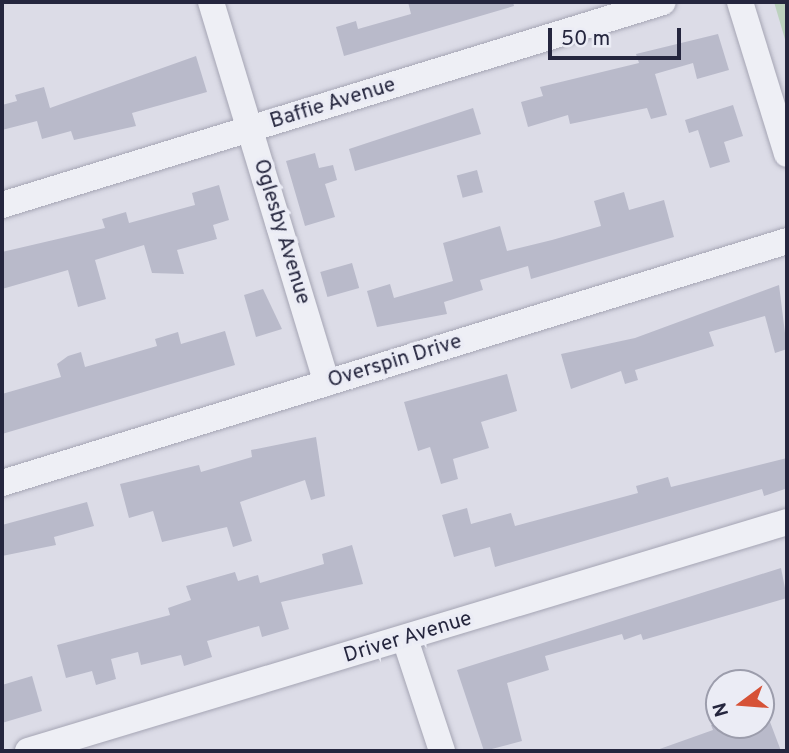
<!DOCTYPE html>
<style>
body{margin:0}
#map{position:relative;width:789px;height:753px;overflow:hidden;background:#dcdce7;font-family:Overpass,sans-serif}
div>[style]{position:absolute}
.green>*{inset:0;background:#bcd1be}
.building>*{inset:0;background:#b9baca;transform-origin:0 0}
.roads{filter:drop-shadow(0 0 2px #a5a5b4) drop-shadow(0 0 2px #a5a5b4)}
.minor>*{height:26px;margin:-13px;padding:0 13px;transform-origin:13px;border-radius:13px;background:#eeeff5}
span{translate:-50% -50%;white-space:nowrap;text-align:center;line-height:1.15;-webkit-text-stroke:7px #ebecf5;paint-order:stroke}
.street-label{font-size:21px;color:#25263e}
.frame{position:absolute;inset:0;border:4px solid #25263e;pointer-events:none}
.north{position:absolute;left:705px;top:669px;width:70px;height:70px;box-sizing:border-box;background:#ebecf5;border:2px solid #9c9dac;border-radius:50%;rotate:254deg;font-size:19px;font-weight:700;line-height:28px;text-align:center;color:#25263e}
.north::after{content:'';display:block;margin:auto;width:24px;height:32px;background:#d65237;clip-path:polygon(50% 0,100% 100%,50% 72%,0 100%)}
.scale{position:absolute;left:548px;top:28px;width:133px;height:32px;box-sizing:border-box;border:4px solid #25263e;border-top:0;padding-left:9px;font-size:21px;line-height:24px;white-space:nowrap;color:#25263e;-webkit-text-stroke:5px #ebecf5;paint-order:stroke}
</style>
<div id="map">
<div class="green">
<i style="clip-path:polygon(774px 2px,787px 2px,787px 46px)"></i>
</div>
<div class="building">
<i style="clip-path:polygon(408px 2px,513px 2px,514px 6px,344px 56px,336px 27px,356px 21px,358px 29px,411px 14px)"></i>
<i style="clip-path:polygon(718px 34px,729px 70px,697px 79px,693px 63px,655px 74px,667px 115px,651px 119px,647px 108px,570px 124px,568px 115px,528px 127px,521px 102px,543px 96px,540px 87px,639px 63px,636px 54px)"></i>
<i style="clip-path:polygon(196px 56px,207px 92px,132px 113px,136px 126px,74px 140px,71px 131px,42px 139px,37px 121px,2px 130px,2px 105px,17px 101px,15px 95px,44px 87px,50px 108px)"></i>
<i style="clip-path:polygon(733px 105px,743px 136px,724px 142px,730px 162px,710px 168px,698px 130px,689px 133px,685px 120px)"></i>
<i style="clip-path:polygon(473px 108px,481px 134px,355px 171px,349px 149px)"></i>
<i style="clip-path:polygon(315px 153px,319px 168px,333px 165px,337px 180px,325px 184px,335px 217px,305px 226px,286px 161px)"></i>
<i style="left:477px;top:170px;width:23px;height:21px;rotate:75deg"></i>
<i style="clip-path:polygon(219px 185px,229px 220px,213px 225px,217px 239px,177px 250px,184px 274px,152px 273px,144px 245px,95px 260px,106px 299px,78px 307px,68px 270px,2px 289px,2px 252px,105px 228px,102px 219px,126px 212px,129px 223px,195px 205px,192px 193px)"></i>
<i style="clip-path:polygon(624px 192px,629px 210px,664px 200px,674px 237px,531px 279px,528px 266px,480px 280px,483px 290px,444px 302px,447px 314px,377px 327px,367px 291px,390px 284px,394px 298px,453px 281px,443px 243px,500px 226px,507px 251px,552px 240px,601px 226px,594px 201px)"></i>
<i style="left:352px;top:263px;width:26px;height:33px;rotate:74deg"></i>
<i style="clip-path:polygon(779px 285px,787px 349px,775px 353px,765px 316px,709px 332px,714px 346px,635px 370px,638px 380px,625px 384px,621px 371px,571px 389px,561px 354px,635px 338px)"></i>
<i style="clip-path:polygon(263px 289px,282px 329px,256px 337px,244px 295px)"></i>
<i style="clip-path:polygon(225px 331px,235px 365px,2px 434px,2px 394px,61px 377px,57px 364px,68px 356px,81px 352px,85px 367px,157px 346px,155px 339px,178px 332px,181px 344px)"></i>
<i style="clip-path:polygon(507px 374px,517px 411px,481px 422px,489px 448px,453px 459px,458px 479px,441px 484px,430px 447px,418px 451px,404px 402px)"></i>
<i style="clip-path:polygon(316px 437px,325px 496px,311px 500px,305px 480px,240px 502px,252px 541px,233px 547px,227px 527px,162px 542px,153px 511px,129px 518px,120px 484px,199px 465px,201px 472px,252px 457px,251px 450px)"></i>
<i style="clip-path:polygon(787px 458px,785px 489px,764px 496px,762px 489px,495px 567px,490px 547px,454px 557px,442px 515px,467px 508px,471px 524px,511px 513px,515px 526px,638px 493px,636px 486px,668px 477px,671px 487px)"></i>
<i style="clip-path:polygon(87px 502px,94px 526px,54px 537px,56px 545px,2px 556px,2px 525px)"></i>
<i style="clip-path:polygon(352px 545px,363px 584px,281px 602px,289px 629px,262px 637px,259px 626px,207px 641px,212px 657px,184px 666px,181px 655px,141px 665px,138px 652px,111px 659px,116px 679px,96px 685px,92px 671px,66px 678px,57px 645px,170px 615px,168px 608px,191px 600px,186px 586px,235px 572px,238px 581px,258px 575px,260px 583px,324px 564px,322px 554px)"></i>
<i style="clip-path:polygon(781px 568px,787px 598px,643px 640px,641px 634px,624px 640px,622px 634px,545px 656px,549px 670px,507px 683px,522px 741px,484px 751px,457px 670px)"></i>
<i style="clip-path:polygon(32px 676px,42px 711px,2px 723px,2px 685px)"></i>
<i style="clip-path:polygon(761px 698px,781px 751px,654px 751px,713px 730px,711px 725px,761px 725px)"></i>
</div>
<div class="roads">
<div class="minor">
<i style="left:211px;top:2px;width:398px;rotate:73.1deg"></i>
<i style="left:740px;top:2px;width:159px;rotate:72.8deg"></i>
<i style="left:2px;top:205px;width:691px;rotate:-17.07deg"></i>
<i style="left:2px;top:483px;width:821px;rotate:-17.13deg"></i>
<i style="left:405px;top:639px;width:118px;rotate:71.7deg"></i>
<i style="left:28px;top:751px;width:793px;rotate:-16.79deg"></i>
</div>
</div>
<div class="street-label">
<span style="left:333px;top:104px;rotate:-17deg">Baffie Avenue</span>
<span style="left:281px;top:232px;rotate:73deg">Oglesby Avenue</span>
<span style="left:395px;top:362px;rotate:-17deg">Overspin Drive</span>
<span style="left:408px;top:638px;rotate:-17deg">Driver Avenue</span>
</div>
<div class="frame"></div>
<div class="north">N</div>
<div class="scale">50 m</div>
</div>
